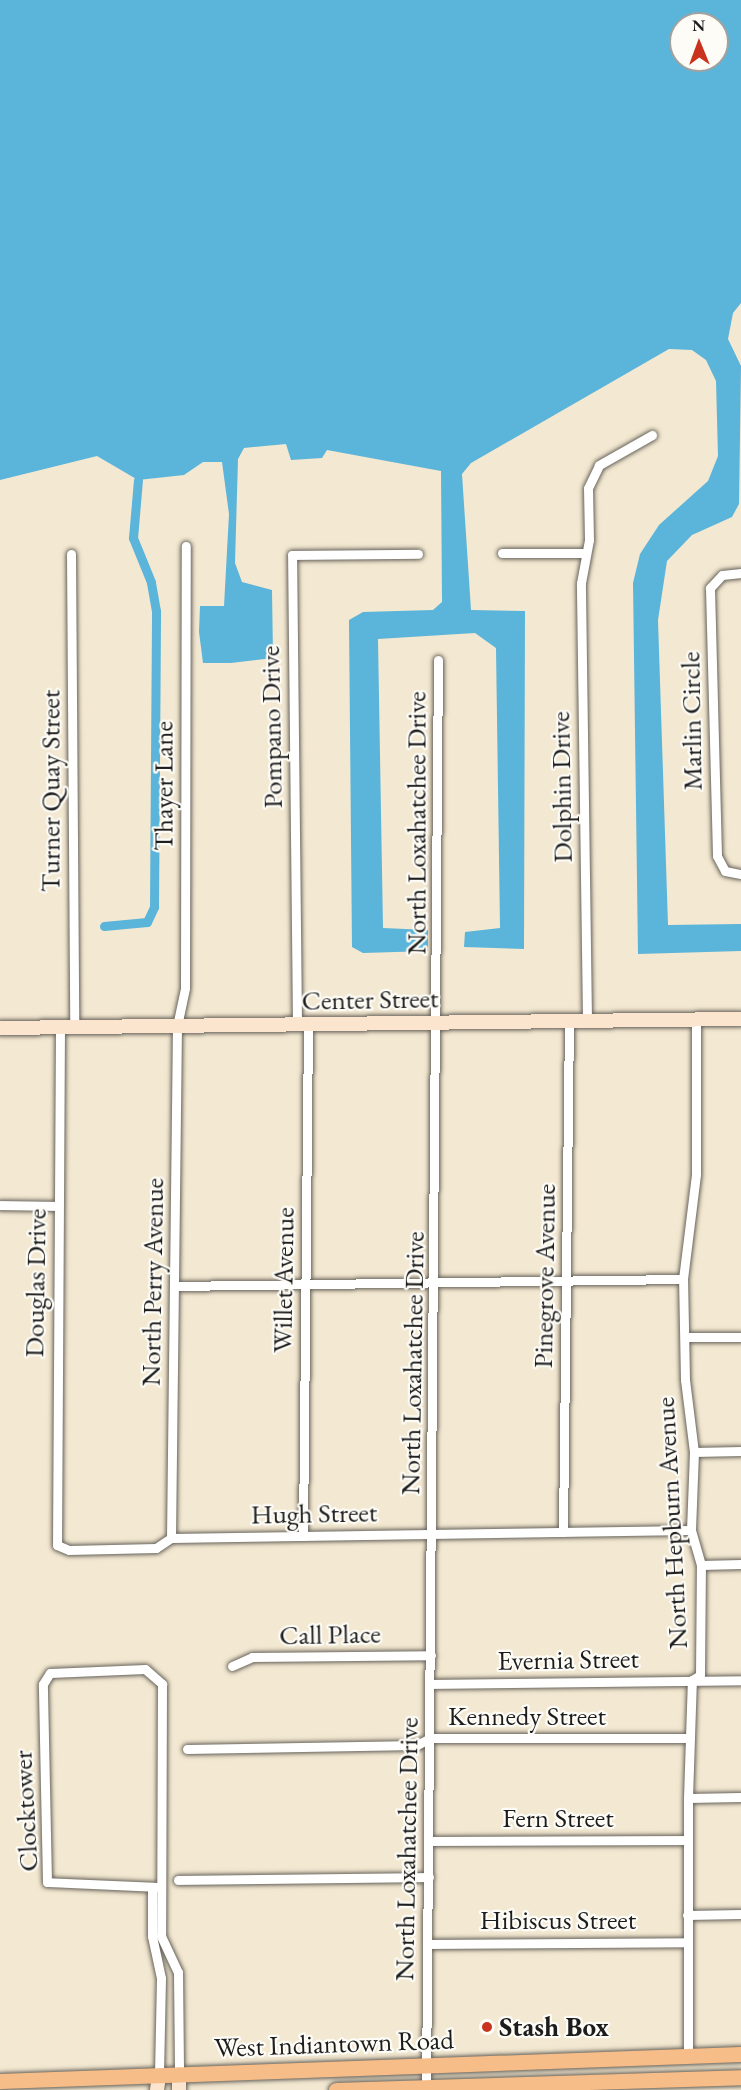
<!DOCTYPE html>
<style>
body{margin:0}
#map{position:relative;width:741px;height:2090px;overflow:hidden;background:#f3e8d1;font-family:"EB Garamond",serif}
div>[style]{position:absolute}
.water>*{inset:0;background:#5bb4d9}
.canal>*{height:9px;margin:-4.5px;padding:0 4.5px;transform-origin:4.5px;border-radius:4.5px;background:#5bb4d9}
.roads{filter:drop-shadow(0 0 2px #67635b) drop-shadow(0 0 2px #67635b)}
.street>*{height:9px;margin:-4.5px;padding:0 4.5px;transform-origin:4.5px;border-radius:4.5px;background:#fff}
.secondary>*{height:14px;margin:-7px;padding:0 7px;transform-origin:7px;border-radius:7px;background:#fce5cf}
.primary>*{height:15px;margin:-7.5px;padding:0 7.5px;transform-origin:7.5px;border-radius:7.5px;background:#f7bd88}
.dots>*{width:16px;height:16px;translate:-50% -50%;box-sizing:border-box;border:3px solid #fdfcf7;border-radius:50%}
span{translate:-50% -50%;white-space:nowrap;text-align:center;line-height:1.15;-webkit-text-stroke:4.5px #fdfcf7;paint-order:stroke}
.street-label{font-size:27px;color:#1c1c1c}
.poi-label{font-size:27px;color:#1c1c1c;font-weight:700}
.left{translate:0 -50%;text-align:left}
.north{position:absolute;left:669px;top:12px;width:60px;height:60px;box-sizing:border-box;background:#fdfcf7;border:2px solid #a3a29f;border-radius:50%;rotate:359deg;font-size:16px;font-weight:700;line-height:24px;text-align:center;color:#1c1c1c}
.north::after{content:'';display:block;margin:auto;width:21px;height:27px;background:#c8321e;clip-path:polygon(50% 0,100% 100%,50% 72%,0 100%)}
</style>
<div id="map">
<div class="water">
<i style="clip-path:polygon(evenodd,0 0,741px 0,741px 303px,733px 313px,728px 339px,741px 366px,739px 504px,732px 517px,692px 535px,667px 561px,658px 620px,668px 925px,741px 924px,741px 951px,638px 954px,633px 583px,640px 554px,659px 525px,708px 481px,718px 456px,716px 381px,706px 360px,692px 350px,669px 349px,471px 463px,462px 474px,471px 610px,525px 611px,524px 949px,464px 947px,465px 932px,500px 928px,496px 648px,475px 633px,378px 639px,383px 928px,428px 930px,428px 951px,363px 953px,352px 947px,349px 620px,363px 612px,433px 610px,442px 602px,441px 471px,327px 450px,322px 458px,291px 460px,286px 444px,244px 448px,238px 459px,235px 563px,242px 582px,272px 590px,273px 658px,231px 663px,203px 663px,199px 632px,200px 606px,224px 606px,229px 514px,222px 462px,203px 462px,184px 475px,138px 480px,97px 456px,0 480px,0 0,681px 24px,717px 24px,717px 60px,681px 60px,681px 24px)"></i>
</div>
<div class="canal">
<i style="left:104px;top:926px;width:43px;rotate:-5.3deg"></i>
<i style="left:147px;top:922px;width:17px;rotate:-65deg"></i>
<i style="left:154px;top:907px;width:296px;rotate:-89.6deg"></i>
<i style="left:156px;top:611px;width:29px;rotate:-100deg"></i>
<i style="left:151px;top:582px;width:48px;rotate:-112.2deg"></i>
<i style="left:133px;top:538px;width:58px;rotate:-85.1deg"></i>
</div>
<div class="roads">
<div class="street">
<i style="left:502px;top:553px;width:84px"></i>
<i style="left:71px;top:554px;width:473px;rotate:89.6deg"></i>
<i style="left:741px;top:573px;width:19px;rotate:174deg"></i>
<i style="left:722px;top:575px;width:18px;rotate:133deg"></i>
<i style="left:710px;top:588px;width:268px;rotate:88.5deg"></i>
<i style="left:717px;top:856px;width:17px;rotate:62deg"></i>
<i style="left:725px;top:871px;width:16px;rotate:11deg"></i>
<i style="left:587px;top:1020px;width:437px;rotate:-90.8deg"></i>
<i style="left:581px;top:583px;width:44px;rotate:-79.5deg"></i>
<i style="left:589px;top:540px;width:52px;rotate:-91.1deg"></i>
<i style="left:588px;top:488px;width:25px;rotate:-64deg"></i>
<i style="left:599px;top:465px;width:61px;rotate:-29.5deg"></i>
<i style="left:297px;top:1024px;width:469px;rotate:-90.6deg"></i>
<i style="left:292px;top:555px;width:126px;rotate:-0.5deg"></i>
<i style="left:60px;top:1027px;width:518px;rotate:90.33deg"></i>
<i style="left:57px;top:1545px;width:13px;rotate:23deg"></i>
<i style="left:69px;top:1550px;width:87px;rotate:-1.3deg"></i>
<i style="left:156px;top:1548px;width:18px;rotate:-34deg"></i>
<i style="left:171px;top:1538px;width:520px;rotate:-0.88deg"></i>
<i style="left:0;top:1205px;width:58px;rotate:1deg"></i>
<i style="left:174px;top:1286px;width:509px;rotate:-0.79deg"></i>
<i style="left:685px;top:1337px;width:56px"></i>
<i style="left:694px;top:1452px;width:47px;rotate:-1.2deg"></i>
<i style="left:563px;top:1532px;width:511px;rotate:-89.33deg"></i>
<i style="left:303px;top:1536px;width:512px;rotate:-89.44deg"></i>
<i style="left:171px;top:1538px;width:512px;rotate:-89.33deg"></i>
<i style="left:177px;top:1026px;width:39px;rotate:-78deg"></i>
<i style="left:185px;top:988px;width:442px;rotate:-89.9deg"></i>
<i style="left:701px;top:1565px;width:40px;rotate:-1.4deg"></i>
<i style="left:232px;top:1666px;width:22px;rotate:-24deg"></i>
<i style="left:252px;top:1657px;width:179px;rotate:-0.6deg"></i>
<i style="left:431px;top:1684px;width:310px;rotate:-0.7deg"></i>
<i style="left:187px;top:1749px;width:230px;rotate:-1deg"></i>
<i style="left:417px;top:1745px;width:15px;rotate:-28deg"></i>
<i style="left:430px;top:1738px;width:260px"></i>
<i style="left:688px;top:1798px;width:53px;rotate:-1.1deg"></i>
<i style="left:429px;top:1841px;width:259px;rotate:-0.2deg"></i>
<i style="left:178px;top:1880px;width:251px;rotate:-0.7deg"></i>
<i style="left:152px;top:1887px;width:49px;rotate:90deg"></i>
<i style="left:152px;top:1936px;width:43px;rotate:77.9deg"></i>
<i style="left:161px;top:1978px;width:97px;rotate:91.2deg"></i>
<i style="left:160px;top:1887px;width:113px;rotate:-177.5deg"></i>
<i style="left:47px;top:1882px;width:198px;rotate:-91.2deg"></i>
<i style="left:43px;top:1684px;width:13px;rotate:-58deg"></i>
<i style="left:50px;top:1673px;width:95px;rotate:-2.4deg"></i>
<i style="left:145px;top:1669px;width:23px;rotate:41deg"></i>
<i style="left:162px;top:1684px;width:252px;rotate:90.2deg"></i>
<i style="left:161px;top:1936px;width:40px;rotate:65deg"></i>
<i style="left:178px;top:1972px;width:102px;rotate:89.4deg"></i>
<i style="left:687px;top:1915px;width:54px;rotate:-1.1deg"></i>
<i style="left:428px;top:1944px;width:260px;rotate:-0.4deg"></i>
<i style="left:688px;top:2056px;width:258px;rotate:-90deg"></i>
<i style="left:688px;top:1798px;width:118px;rotate:-88.1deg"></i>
<i style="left:692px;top:1680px;width:9px;rotate:-32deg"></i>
<i style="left:700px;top:1675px;width:110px;rotate:-89.5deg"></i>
<i style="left:701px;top:1565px;width:36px;rotate:-106deg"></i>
<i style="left:691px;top:1530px;width:78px;rotate:-87.8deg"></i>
<i style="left:694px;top:1452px;width:73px;rotate:-97.1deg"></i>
<i style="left:685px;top:1380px;width:101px;rotate:-91.1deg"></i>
<i style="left:683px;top:1279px;width:106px;rotate:-82.9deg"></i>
<i style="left:696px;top:1174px;width:155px;rotate:-90deg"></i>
<i style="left:426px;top:2090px;width:1430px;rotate:-89.52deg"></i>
</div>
<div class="secondary">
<i style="left:0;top:1028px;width:741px;rotate:-0.7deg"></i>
<i style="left:157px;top:2090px;width:15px;rotate:-82deg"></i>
<i style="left:179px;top:2090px;width:16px;rotate:-90deg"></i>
</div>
<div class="primary">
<i style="left:0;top:2081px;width:741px;rotate:-2.09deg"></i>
<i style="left:336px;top:2090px;width:405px;rotate:-1.8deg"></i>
</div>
</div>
<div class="dots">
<i style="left:487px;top:2027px;background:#c8321e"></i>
</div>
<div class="street-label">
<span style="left:691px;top:721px;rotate:-91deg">Marlin Circle</span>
<span style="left:271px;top:727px;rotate:-91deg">Pompano Drive</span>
<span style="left:163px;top:786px;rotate:-90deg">Thayer Lane</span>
<span style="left:561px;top:787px;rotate:-91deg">Dolphin Drive</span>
<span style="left:50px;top:791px;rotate:-90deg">Turner Quay Street</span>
<span style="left:416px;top:823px;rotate:-90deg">North Loxahatchee Drive</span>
<span style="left:370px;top:999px;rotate:-1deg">Center Street</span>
<span style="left:544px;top:1276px;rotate:-89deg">Pinegrove Avenue</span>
<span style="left:283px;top:1280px;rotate:-89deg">Willet Avenue</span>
<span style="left:152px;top:1282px;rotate:-89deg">North Perry Avenue</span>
<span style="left:35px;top:1283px;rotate:-89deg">Douglas Drive</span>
<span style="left:412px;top:1363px;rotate:-89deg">North Loxahatchee Drive</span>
<span style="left:314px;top:1513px;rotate:-1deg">Hugh Street</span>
<span style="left:671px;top:1523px;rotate:-93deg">North Hepburn Avenue</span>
<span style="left:330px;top:1634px;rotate:-1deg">Call Place</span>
<span style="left:568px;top:1659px;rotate:-1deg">Evernia Street</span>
<span style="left:527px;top:1716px">Kennedy Street</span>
<span style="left:25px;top:1811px;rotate:-93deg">Clocktower</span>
<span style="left:558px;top:1818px">Fern Street</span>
<span style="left:406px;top:1849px;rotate:-89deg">North Loxahatchee Drive</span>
<span style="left:558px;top:1920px">Hibiscus Street</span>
<span style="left:334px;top:2043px;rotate:-2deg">West Indiantown Road</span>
</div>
<div class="poi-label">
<span class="left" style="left:499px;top:2027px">Stash Box</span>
</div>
<div class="north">N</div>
</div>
